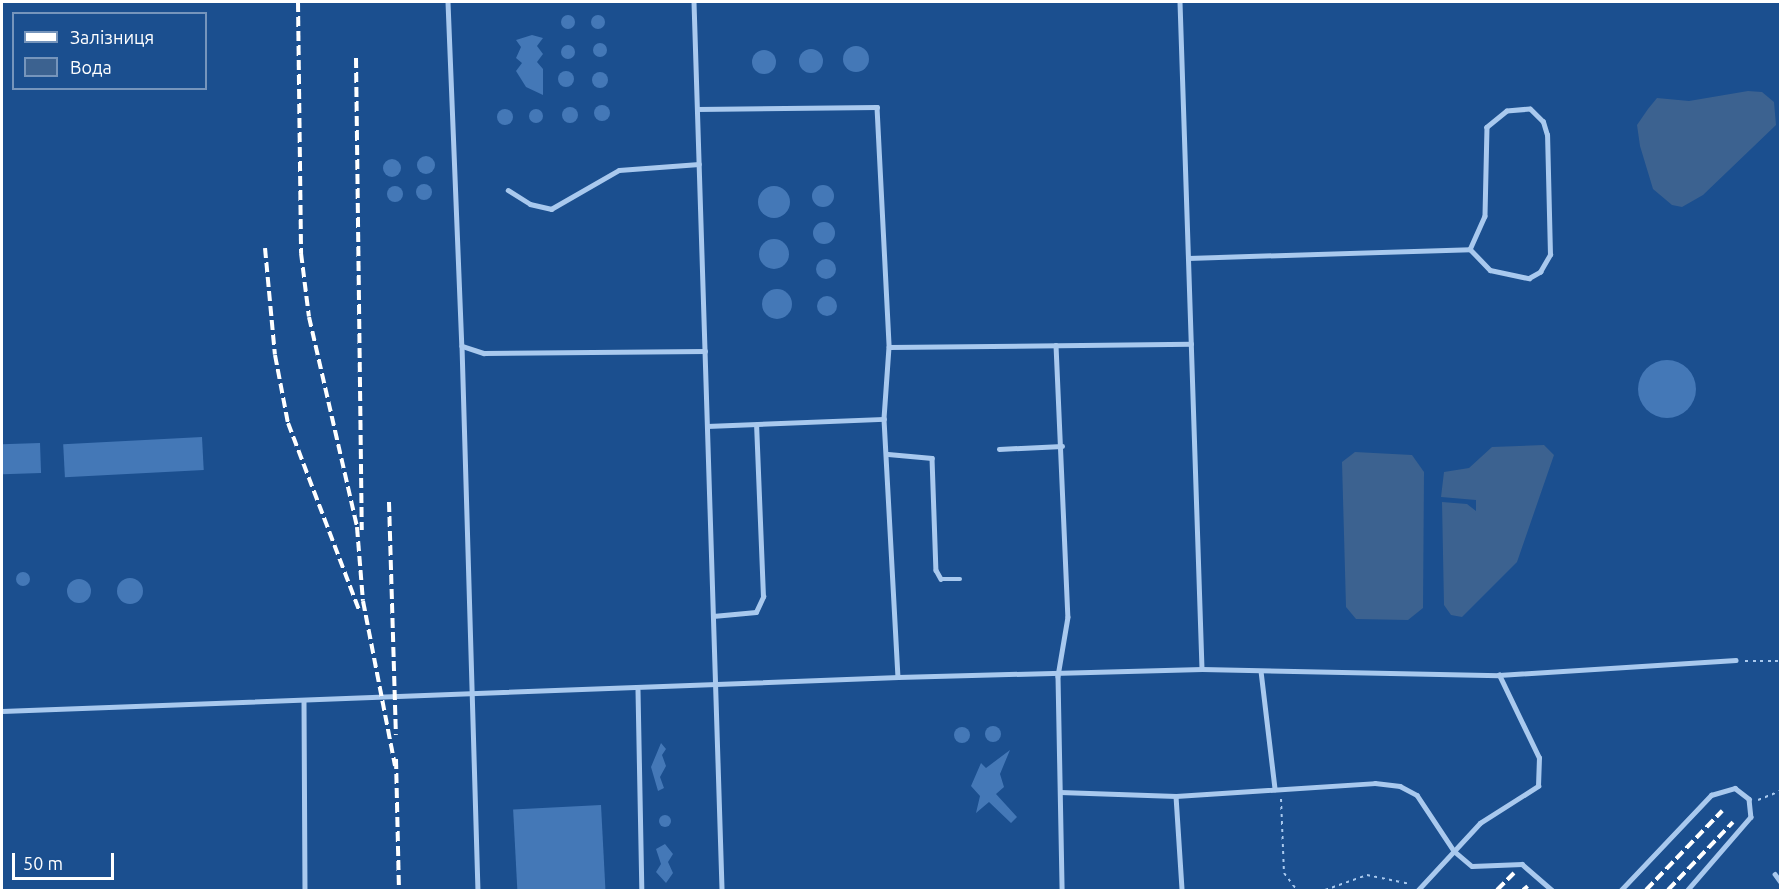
<!DOCTYPE html>
<meta charset="utf-8">
<style>
body{margin:0}
#map{position:relative;width:1782px;height:892px;overflow:hidden;background:#1b4f8f;font-family:Ubuntu,sans-serif}
div>[style]{position:absolute}
.water>*{inset:0;background:#3c6290}
.building>*{inset:0;background:#4478b7;transform-origin:0 0}
.round{border-radius:50%}
.path>*{height:2px;margin-top:-1px;transform-origin:0;background:repeating-linear-gradient(90deg,#a9c9ee 0 3px,transparent 0 7.5px)}
.service>*{height:4.5px;margin:-2.25px;padding:0 2.25px;transform-origin:2.25px;border-radius:2.25px;background:#a9c9ee}
.rail>*{height:4px;margin-top:-2px;transform-origin:0;background:repeating-linear-gradient(90deg,#fff 0 10px,transparent 0 14.5px)}
span{translate:-50% -50%;white-space:nowrap;text-align:center;line-height:1.15;-webkit-text-stroke:5px #1b4f8f;paint-order:stroke}
.frame{position:absolute;inset:0;border:3px solid #fff;pointer-events:none}
.legend{position:absolute;left:12px;top:12px;width:195px;height:78px;box-sizing:border-box;background:#1b4f8f;border:2px solid #7695bc;margin:0;padding:8px 10px;list-style:none;font-size:18px;color:#fff}
.legend li{display:flex;align-items:center;gap:12px;height:30px}
.legend b{width:30px;border:2px solid #7695bc}
.scale{position:absolute;left:12px;top:853px;width:102px;height:27px;box-sizing:border-box;border:3px solid #fff;border-top:0;padding-left:8px;font-size:18px;line-height:21px;white-space:nowrap;color:#fff;-webkit-text-stroke:4px #1b4f8f;paint-order:stroke}
</style>
<div id="map">
<div class="water">
<i style="clip-path:polygon(1748px 91px,1762px 92px,1774px 102px,1776px 125px,1703px 195px,1682px 207px,1672px 205px,1653px 189px,1640px 146px,1637px 125px,1648px 109px,1657px 98px,1689px 101px)"></i>
<i style="clip-path:polygon(1544px 445px,1554px 455px,1517px 562px,1462px 617px,1451px 615px,1444px 605px,1442px 502px,1467px 504px,1476px 511px,1476px 500px,1441px 497px,1444px 472px,1469px 468px,1492px 447px)"></i>
<i style="clip-path:polygon(1355px 452px,1412px 455px,1424px 472px,1423px 608px,1408px 620px,1356px 619px,1346px 607px,1342px 462px)"></i>
</div>
<div class="building">
<i class="round" style="left:561px;top:15px;width:14px;height:14px"></i>
<i class="round" style="left:591px;top:15px;width:14px;height:14px"></i>
<i style="clip-path:polygon(532px 35px,543px 38px,537px 46px,543px 54px,537px 62px,543px 69px,543px 95px,526px 87px,516px 71px,522px 63px,516px 58px,521px 47px,516px 40px)"></i>
<i class="round" style="left:593px;top:43px;width:14px;height:14px"></i>
<i class="round" style="left:561px;top:45px;width:14px;height:14px"></i>
<i class="round" style="left:843px;top:46px;width:26px;height:26px"></i>
<i class="round" style="left:799px;top:49px;width:24px;height:24px"></i>
<i class="round" style="left:752px;top:50px;width:24px;height:24px"></i>
<i class="round" style="left:558px;top:71px;width:16px;height:16px"></i>
<i class="round" style="left:592px;top:72px;width:16px;height:16px"></i>
<i class="round" style="left:594px;top:105px;width:16px;height:16px"></i>
<i class="round" style="left:562px;top:107px;width:16px;height:16px"></i>
<i class="round" style="left:529px;top:109px;width:14px;height:14px"></i>
<i class="round" style="left:497px;top:109px;width:16px;height:16px"></i>
<i class="round" style="left:417px;top:156px;width:18px;height:18px"></i>
<i class="round" style="left:383px;top:159px;width:18px;height:18px"></i>
<i class="round" style="left:416px;top:184px;width:16px;height:16px"></i>
<i class="round" style="left:812px;top:185px;width:22px;height:22px"></i>
<i class="round" style="left:387px;top:186px;width:16px;height:16px"></i>
<i class="round" style="left:758px;top:186px;width:32px;height:32px"></i>
<i class="round" style="left:813px;top:222px;width:22px;height:22px"></i>
<i class="round" style="left:759px;top:239px;width:30px;height:30px"></i>
<i class="round" style="left:816px;top:259px;width:20px;height:20px"></i>
<i class="round" style="left:762px;top:289px;width:30px;height:30px"></i>
<i class="round" style="left:817px;top:296px;width:20px;height:20px"></i>
<i class="round" style="left:1638px;top:360px;width:58px;height:58px"></i>
<i style="left:202px;top:437px;width:33px;height:139px;rotate:87deg"></i>
<i style="left:40px;top:443px;width:30px;height:38px;rotate:88deg"></i>
<i class="round" style="left:16px;top:572px;width:14px;height:14px"></i>
<i class="round" style="left:117px;top:578px;width:26px;height:26px"></i>
<i class="round" style="left:67px;top:579px;width:24px;height:24px"></i>
<i class="round" style="left:985px;top:726px;width:16px;height:16px"></i>
<i class="round" style="left:954px;top:727px;width:16px;height:16px"></i>
<i style="clip-path:polygon(661px 743px,666px 749px,662px 755px,666px 766px,660px 777px,664px 788px,658px 791px,651px 767px)"></i>
<i style="clip-path:polygon(1010px 750px,1000px 774px,1004px 787px,996px 794px,1017px 817px,1011px 823px,989px 802px,976px 813px,980px 796px,971px 786px,981px 763px,986px 768px)"></i>
<i style="left:601px;top:805px;width:86px;height:88px;rotate:87deg"></i>
<i class="round" style="left:659px;top:815px;width:12px;height:12px"></i>
<i style="clip-path:polygon(665px 844px,673px 854px,668px 862px,673px 873px,666px 883px,656px 872px,661px 864px,656px 849px)"></i>
</div>
<div class="path">
<i style="left:1745px;top:661px;width:35px"></i>
<i style="left:1281px;top:799px;width:74px;rotate:87.7deg"></i>
<i style="left:1284px;top:873px;width:21px;rotate:53deg"></i>
<i style="left:1758px;top:800px;width:24px;rotate:-22deg"></i>
<i style="left:1325px;top:890px;width:45px;rotate:-19.7deg"></i>
<i style="left:1367px;top:875px;width:44px;rotate:11.8deg"></i>
</div>
<div class="service">
<i style="left:448px;top:2px;width:344px;rotate:87.7deg"></i>
<i style="left:462px;top:346px;width:23px;rotate:18deg"></i>
<i style="left:484px;top:353px;width:221px;rotate:-0.5deg"></i>
<i style="left:694px;top:2px;width:888px;rotate:88.19deg"></i>
<i style="left:1180px;top:2px;width:667px;rotate:88.11deg"></i>
<i style="left:697px;top:109px;width:180px;rotate:-0.6deg"></i>
<i style="left:877px;top:107px;width:240px;rotate:87.1deg"></i>
<i style="left:889px;top:347px;width:72px;rotate:94deg"></i>
<i style="left:884px;top:419px;width:258px;rotate:86.9deg"></i>
<i style="left:508px;top:190px;width:26px;rotate:32deg"></i>
<i style="left:530px;top:204px;width:22px;rotate:13deg"></i>
<i style="left:551px;top:209px;width:78px;rotate:-29.8deg"></i>
<i style="left:619px;top:170px;width:80px;rotate:-4.3deg"></i>
<i style="left:1188px;top:258px;width:282px;rotate:-1.8deg"></i>
<i style="left:1470px;top:249px;width:29px;rotate:46deg"></i>
<i style="left:1490px;top:270px;width:40px;rotate:12deg"></i>
<i style="left:1529px;top:278px;width:13px;rotate:-29deg"></i>
<i style="left:1540px;top:272px;width:20px;rotate:-60deg"></i>
<i style="left:1550px;top:255px;width:120px;rotate:-91.4deg"></i>
<i style="left:1547px;top:135px;width:14px;rotate:-107deg"></i>
<i style="left:1543px;top:122px;width:18px;rotate:-135deg"></i>
<i style="left:1530px;top:109px;width:23px;rotate:175deg"></i>
<i style="left:1507px;top:111px;width:26px;rotate:141deg"></i>
<i style="left:1487px;top:127px;width:89px;rotate:91.3deg"></i>
<i style="left:1485px;top:216px;width:36px;rotate:114deg"></i>
<i style="left:1056px;top:345px;width:272px;rotate:87.5deg"></i>
<i style="left:1068px;top:617px;width:60px;rotate:99.6deg"></i>
<i style="left:1058px;top:676px;width:214px;rotate:88.9deg"></i>
<i style="left:462px;top:346px;width:544px;rotate:88.32deg"></i>
<i style="left:889px;top:347px;width:302px;rotate:-0.6deg"></i>
<i style="left:707px;top:426px;width:177px;rotate:-2.3deg"></i>
<i style="left:999px;top:449px;width:63px;rotate:-2.7deg"></i>
<i style="left:888px;top:454px;width:44px;rotate:5.2deg"></i>
<i style="left:932px;top:458px;width:112px;rotate:88deg"></i>
<i style="left:936px;top:570px;width:10px;rotate:61deg"></i>
<i style="left:941px;top:579px;width:19px"></i>
<i style="left:713px;top:616px;width:43px;rotate:-5.3deg"></i>
<i style="left:756px;top:612px;width:17px;rotate:-65deg"></i>
<i style="left:763px;top:597px;width:172px;rotate:-92.3deg"></i>
<i style="left:1261px;top:671px;width:119px;rotate:83.2deg"></i>
<i style="left:638px;top:690px;width:200px;rotate:88.9deg"></i>
<i style="left:304px;top:701px;width:189px;rotate:89.7deg"></i>
<i style="left:2px;top:711px;width:897px;rotate:-2.17deg"></i>
<i style="left:898px;top:677px;width:304px;rotate:-1.5deg"></i>
<i style="left:1202px;top:669px;width:297px;rotate:1.2deg"></i>
<i style="left:1499px;top:675px;width:237px;rotate:-3.6deg"></i>
<i style="left:1060px;top:792px;width:116px;rotate:2deg"></i>
<i style="left:1176px;top:796px;width:199px;rotate:-3.7deg"></i>
<i style="left:1375px;top:783px;width:25px;rotate:7deg"></i>
<i style="left:1400px;top:786px;width:19px;rotate:28deg"></i>
<i style="left:1417px;top:795px;width:67px;rotate:56.5deg"></i>
<i style="left:1454px;top:851px;width:23px;rotate:40deg"></i>
<i style="left:1472px;top:866px;width:50px;rotate:-2.3deg"></i>
<i style="left:1522px;top:864px;width:40px;rotate:41deg"></i>
<i style="left:1176px;top:796px;width:94px;rotate:86.3deg"></i>
<i style="left:1775px;top:874px;width:9px;rotate:54deg"></i>
<i style="left:1418px;top:890px;width:91px;rotate:-47.2deg"></i>
<i style="left:1480px;top:823px;width:69px;rotate:-32.5deg"></i>
<i style="left:1538px;top:786px;width:28px;rotate:-88deg"></i>
<i style="left:1539px;top:758px;width:92px;rotate:-115.7deg"></i>
<i style="left:1621px;top:890px;width:131px;rotate:-46.5deg"></i>
<i style="left:1711px;top:795px;width:25px;rotate:-16deg"></i>
<i style="left:1735px;top:788px;width:18px;rotate:38deg"></i>
<i style="left:1749px;top:799px;width:18px;rotate:84deg"></i>
<i style="left:1751px;top:817px;width:96px;rotate:130.8deg"></i>
</div>
<div class="rail">
<i style="left:298px;top:2px;width:251px;rotate:89.3deg"></i>
<i style="left:301px;top:253px;width:64px;rotate:82.9deg"></i>
<i style="left:309px;top:317px;width:215px;rotate:77.1deg"></i>
<i style="left:357px;top:527px;width:74px;rotate:85.4deg"></i>
<i style="left:363px;top:601px;width:168px;rotate:79deg"></i>
<i style="left:356px;top:58px;width:472px;rotate:89.3deg"></i>
<i style="left:265px;top:248px;width:107px;rotate:84.7deg"></i>
<i style="left:275px;top:355px;width:69px;rotate:79.2deg"></i>
<i style="left:288px;top:423px;width:200px;rotate:69.2deg"></i>
<i style="left:389px;top:502px;width:233px;rotate:88.3deg"></i>
<i style="left:396px;top:759px;width:131px;rotate:88.7deg"></i>
<i style="left:1497px;top:890px;width:24px;rotate:-45deg"></i>
<i style="left:1523px;top:890px;width:6px;rotate:-39deg"></i>
<i style="left:1646px;top:890px;width:110px;rotate:-46.1deg"></i>
<i style="left:1668px;top:890px;width:94px;rotate:-46.3deg"></i>
</div>
<div class="frame"></div>
<ul class="legend">
<li><b style="height:8px;background:#fff"></b>Залізниця</li>
<li><b style="height:16px;background:#3c6290"></b>Вода</li>
</ul>
<div class="scale">50 m</div>
</div>
